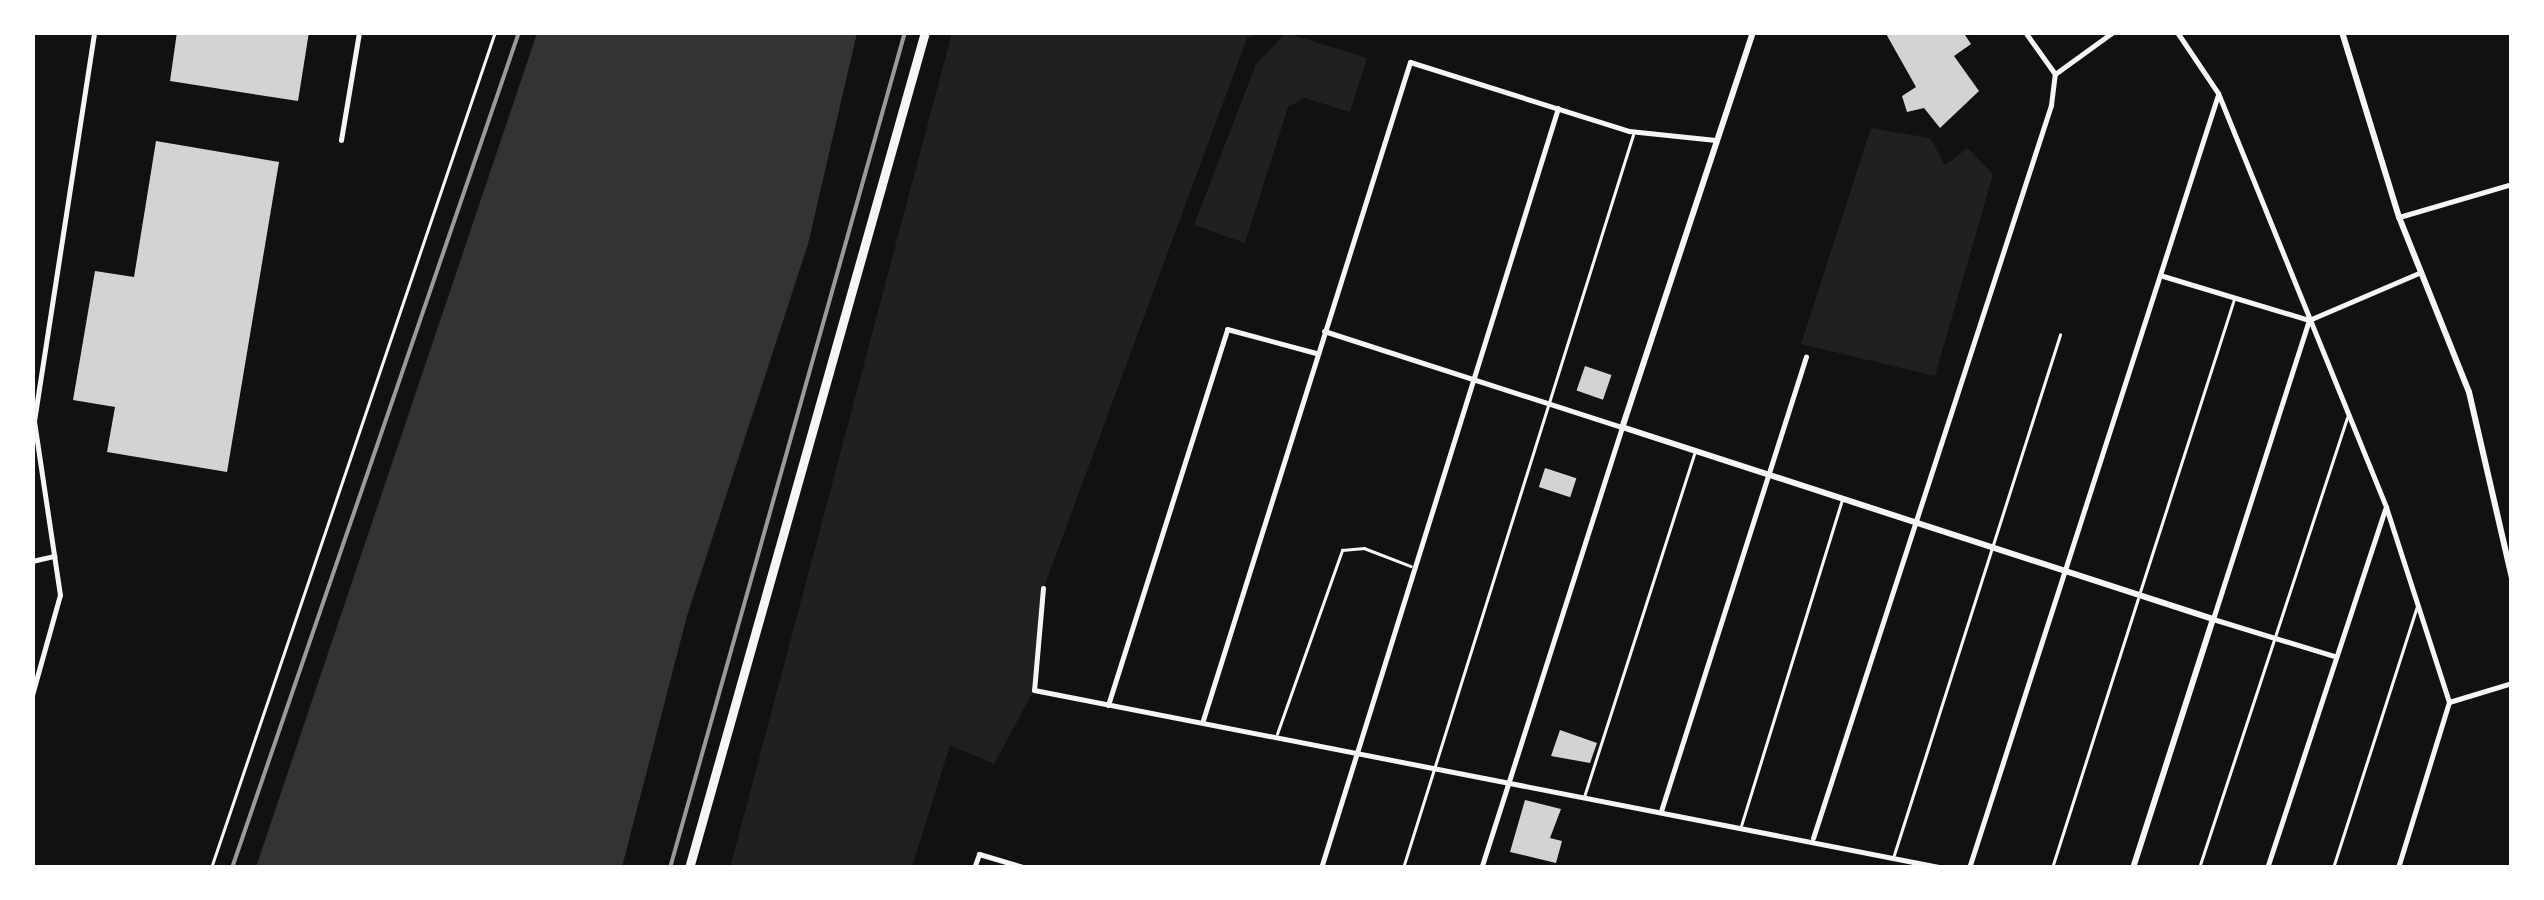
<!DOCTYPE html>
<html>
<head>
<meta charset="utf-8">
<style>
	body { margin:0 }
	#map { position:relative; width:2544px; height:900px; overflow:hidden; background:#111; font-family:"Work Sans",sans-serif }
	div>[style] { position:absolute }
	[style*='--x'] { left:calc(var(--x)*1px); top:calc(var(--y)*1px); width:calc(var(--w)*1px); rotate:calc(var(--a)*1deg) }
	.green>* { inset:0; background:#202020 }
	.water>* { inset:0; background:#333 }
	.building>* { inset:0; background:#d3d3d3; transform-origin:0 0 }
	.path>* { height:2.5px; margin:-1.25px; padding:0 1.25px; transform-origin:1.25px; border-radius:1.25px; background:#f5f5f5 }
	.service>* { height:2.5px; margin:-1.25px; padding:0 1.25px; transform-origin:1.25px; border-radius:1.25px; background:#f5f5f5 }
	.minor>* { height:5px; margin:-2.5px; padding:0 2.5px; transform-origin:2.5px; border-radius:2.5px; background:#f5f5f5 }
	.tertiary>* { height:6px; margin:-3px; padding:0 3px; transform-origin:3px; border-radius:3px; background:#f5f5f5 }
	.primary>* { height:9px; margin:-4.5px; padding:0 4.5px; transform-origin:4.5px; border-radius:4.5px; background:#f5f5f5 }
	.rail>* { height:4px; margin:-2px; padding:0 2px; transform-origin:2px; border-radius:2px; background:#9a9a9a }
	span { translate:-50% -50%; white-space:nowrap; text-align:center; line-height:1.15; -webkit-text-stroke:8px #fff; paint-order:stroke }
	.frame { position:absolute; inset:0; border:35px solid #fff; pointer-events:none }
</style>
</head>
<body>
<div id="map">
	<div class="green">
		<i style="clip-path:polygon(952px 33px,1258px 33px,1247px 38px,1040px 598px,1034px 690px,994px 764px,950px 745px,912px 867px,730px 868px)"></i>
		<i style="clip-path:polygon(1286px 33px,1367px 58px,1350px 112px,1305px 98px,1288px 107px,1245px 243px,1194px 225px,1256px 64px)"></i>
		<i style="clip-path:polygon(1871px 128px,1930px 138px,1945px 165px,1968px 148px,1993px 174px,1935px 376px,1801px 344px)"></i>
	</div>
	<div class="water">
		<i style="clip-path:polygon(537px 33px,857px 33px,808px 244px,687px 616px,622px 867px,256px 867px)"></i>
	</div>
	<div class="building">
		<i style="clip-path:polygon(177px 32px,309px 32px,298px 101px,170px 81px)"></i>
		<i style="clip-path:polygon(1885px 32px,1963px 32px,1971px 44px,1954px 56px,1979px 91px,1940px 128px,1924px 108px,1907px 112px,1902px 96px,1916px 87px)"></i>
		<i style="clip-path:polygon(156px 141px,279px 162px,227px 472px,107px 452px,115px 407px,73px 400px,95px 271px,134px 277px)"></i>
		<i style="left:1585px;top:366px;width:28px;height:26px;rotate:19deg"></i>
		<i style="left:1545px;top:468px;width:33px;height:20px;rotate:18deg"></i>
		<i style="clip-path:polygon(1560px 730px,1597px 743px,1590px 763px,1551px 756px)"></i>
		<i style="clip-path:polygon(1525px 800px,1561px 809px,1550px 838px,1562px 841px,1556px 863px,1510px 852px)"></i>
	</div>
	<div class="path">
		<i style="--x:211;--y:868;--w:883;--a:-71.24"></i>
	</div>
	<div class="service">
		<i style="--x:2140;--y:592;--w:308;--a:-72.2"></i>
		<i style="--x:1277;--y:734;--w:195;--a:-70.5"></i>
		<i style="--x:1342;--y:550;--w:22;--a:-5"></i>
		<i style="--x:1364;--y:548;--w:50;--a:21"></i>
		<i style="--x:1584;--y:797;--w:360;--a:-72.2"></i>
		<i style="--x:1741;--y:826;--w:339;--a:-72.8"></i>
		<i style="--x:1894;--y:855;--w:546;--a:-72.3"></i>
		<i style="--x:1403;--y:868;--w:768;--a:-72.58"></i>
		<i style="--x:2052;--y:868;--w:282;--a:-72.3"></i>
		<i style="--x:2199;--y:868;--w:474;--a:-71.8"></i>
		<i style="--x:2333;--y:868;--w:275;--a:-72.2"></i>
	</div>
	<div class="minor">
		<i style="--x:2177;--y:32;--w:73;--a:56.1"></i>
		<i style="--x:2218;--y:93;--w:447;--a:67.9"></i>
		<i style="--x:2386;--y:507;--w:205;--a:72.1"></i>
		<i style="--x:2449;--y:702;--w:174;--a:107.1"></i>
		<i style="--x:2055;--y:74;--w:72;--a:-35.9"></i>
		<i style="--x:341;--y:140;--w:109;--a:-80.5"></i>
		<i style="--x:2399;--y:217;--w:118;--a:-16.3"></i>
		<i style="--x:2163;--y:276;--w:152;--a:16.8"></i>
		<i style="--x:2309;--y:320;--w:122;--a:-23.2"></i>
		<i style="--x:2308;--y:323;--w:311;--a:107.8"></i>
		<i style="--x:2213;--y:619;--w:127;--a:17"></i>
		<i style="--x:1324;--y:331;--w:313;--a:17.9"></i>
		<i style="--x:1622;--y:427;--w:463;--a:107.7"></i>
		<i style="--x:32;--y:561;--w:23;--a:-13"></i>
		<i style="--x:1043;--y:588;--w:102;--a:95"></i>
		<i style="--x:1034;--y:690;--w:927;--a:11.07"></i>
		<i style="--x:32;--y:695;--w:104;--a:-74.4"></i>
		<i style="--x:60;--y:595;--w:176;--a:-98.5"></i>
		<i style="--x:34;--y:421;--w:394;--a:-81.2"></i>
		<i style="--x:2449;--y:702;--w:66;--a:-16.8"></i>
		<i style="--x:1108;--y:705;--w:394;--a:-72.4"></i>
		<i style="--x:1227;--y:329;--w:92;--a:15.1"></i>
		<i style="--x:1203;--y:720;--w:690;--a:-72.54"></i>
		<i style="--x:1410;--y:62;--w:230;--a:17.5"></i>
		<i style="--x:1629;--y:131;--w:87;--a:5.9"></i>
		<i style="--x:1661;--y:811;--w:477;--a:-72.3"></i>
		<i style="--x:1813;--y:838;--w:771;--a:-72.01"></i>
		<i style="--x:2051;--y:105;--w:31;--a:-83"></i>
		<i style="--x:2055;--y:74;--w:52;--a:-125.5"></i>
		<i style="--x:974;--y:868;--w:15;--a:-70"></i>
		<i style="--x:979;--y:854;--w:49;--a:16.6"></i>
		<i style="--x:1321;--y:868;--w:796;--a:-72.68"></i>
		<i style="--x:1969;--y:868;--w:812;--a:-72.15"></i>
		<i style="--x:2267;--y:868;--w:378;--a:-71.8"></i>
	</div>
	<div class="tertiary">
		<i style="--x:1753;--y:32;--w:416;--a:108.3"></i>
		<i style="--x:1622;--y:427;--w:621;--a:18"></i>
		<i style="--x:2213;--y:619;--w:262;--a:107.8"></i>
		<i style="--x:2342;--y:32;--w:194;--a:72.9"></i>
		<i style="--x:2399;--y:217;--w:188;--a:68.2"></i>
		<i style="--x:2469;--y:392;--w:191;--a:77"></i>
	</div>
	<div class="primary">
		<i style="--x:689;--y:868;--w:869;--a:-74.24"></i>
	</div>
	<div class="rail">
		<i style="--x:232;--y:868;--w:884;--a:-71.05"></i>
		<i style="--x:670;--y:868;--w:868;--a:-74.3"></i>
	</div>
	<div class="frame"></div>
</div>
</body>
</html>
